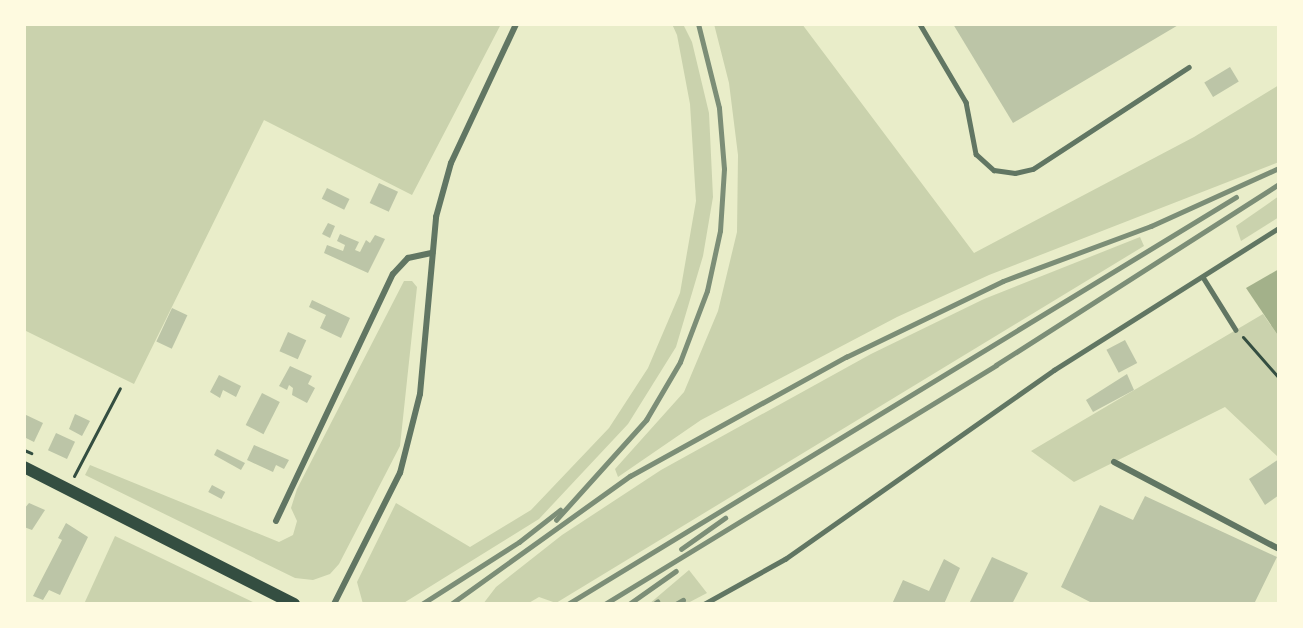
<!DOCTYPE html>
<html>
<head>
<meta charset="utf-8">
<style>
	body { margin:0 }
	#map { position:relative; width:1303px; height:628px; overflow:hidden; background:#e9edc9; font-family:"Space Grotesk",sans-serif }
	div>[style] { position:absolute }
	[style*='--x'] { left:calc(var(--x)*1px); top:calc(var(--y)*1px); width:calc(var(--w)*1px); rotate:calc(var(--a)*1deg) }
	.green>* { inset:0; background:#cad2ad }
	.water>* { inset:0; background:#a3b18a }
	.building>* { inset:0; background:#bcc5a7; transform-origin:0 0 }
	.path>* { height:3px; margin:-1.5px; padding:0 1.5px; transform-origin:1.5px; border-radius:1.5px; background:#344e41 }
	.service>* { height:4.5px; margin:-2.25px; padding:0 2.25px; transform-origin:2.25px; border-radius:2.25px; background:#617663 }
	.minor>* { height:6px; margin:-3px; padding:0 3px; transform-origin:3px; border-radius:3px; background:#617663 }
	.secondary>* { height:12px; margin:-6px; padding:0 6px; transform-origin:6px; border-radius:6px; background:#344e41 }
	.rail>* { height:4.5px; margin:-2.25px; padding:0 2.25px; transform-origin:2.25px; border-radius:2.25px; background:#7c8e77 }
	span { translate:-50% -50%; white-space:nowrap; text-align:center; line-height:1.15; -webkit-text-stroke:4.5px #fefae0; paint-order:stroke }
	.frame { position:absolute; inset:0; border:26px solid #fefae0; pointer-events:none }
</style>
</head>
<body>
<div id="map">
	<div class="green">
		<i style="clip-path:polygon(24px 24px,501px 24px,412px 195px,264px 120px,134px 384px,24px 330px)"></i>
		<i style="clip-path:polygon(672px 24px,683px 24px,692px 42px,709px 113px,713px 197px,703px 256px,676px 347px,628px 424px,539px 519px,402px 604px,363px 604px,357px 582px,396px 503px,470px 547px,531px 510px,609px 428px,648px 368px,680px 293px,696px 201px,690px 104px,677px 35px)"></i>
		<i style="clip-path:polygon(714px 24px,802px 24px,974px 253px,1194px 137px,1279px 85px,1279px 162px,989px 275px,897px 317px,701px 420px,618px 477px,615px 469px,684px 392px,718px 311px,737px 232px,738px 155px,729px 83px)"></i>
		<i style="clip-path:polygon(1279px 196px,1279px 217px,1241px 241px,1236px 226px)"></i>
		<i style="clip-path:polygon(1140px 237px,1144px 246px,556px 603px,539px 597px,527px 604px,483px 604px,496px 587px,562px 535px,661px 470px,871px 354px,984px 299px)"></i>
		<i style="clip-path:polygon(404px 281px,412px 281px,417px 287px,400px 446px,339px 564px,330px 574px,313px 580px,295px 578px,85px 475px,90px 465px,279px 542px,293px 535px,297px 521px,291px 508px,297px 489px)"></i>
		<i style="clip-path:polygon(1263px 314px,1279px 337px,1277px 456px,1225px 407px,1074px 482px,1031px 451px)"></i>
		<i style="clip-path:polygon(115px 536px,257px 604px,84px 604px)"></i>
		<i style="clip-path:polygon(689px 570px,707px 593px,686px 604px,649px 604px)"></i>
	</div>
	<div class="water">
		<i style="clip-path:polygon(1279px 269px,1279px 337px,1246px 288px)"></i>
	</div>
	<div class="building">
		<i style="clip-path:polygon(953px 24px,1180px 24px,1013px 123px)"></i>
		<i style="left:1230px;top:67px;width:17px;height:30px;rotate:59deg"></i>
		<i style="left:379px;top:183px;width:21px;height:22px;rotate:25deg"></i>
		<i style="left:327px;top:188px;width:25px;height:12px;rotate:26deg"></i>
		<i style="clip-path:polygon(328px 223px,335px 226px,330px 238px,322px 234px)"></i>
		<i style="clip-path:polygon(340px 234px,359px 242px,355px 250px,360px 252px,366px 240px,370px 243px,375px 235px,385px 239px,368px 273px,324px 253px,327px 245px,343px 251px,345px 245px,337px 241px)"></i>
		<i style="clip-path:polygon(312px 300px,350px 318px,341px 338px,320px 328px,326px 315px,309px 307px)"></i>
		<i style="left:172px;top:308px;width:17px;height:37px;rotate:25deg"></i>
		<i style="left:288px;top:332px;width:20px;height:21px;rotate:24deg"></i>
		<i style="left:1125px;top:340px;width:26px;height:21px;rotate:62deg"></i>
		<i style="clip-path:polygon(290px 366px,312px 376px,308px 384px,315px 388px,307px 403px,292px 395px,293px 388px,289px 385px,287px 390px,279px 386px)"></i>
		<i style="clip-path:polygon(1127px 374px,1134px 390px,1093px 412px,1086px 400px)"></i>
		<i style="clip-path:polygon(219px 375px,241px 386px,236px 397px,223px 390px,220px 398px,210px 392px)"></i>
		<i style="left:262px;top:393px;width:20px;height:36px;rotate:27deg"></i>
		<i style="clip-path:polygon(24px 414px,43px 423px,34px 442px,24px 437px)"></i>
		<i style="clip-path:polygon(75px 414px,90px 421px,82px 436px,69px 429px)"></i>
		<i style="left:56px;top:433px;width:21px;height:19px;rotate:25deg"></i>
		<i style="clip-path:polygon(254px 445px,289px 460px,284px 469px,276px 465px,273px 472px,247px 460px)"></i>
		<i style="clip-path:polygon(217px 449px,245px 463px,241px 470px,214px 455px)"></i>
		<i style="clip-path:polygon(1279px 459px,1279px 495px,1265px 505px,1249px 479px)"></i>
		<i style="left:212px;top:485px;width:15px;height:8px;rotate:28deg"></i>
		<i style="clip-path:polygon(1145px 496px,1277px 557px,1254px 604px,1094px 604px,1061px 587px,1100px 505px,1133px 520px)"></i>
		<i style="clip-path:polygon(29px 503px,45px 510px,32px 530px,24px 527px,24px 509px)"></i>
		<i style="clip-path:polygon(66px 523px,88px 537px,60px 595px,49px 590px,43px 600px,33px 596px,62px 540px,58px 538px)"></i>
		<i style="clip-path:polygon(992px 557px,1028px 573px,1012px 604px,969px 604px)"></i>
		<i style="clip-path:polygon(944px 559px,960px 568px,944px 604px,892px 604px,903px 580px,929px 591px)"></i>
	</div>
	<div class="path">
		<i style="--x:1243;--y:337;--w:55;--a:48.7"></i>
		<i style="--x:24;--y:450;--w:8;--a:23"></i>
		<i style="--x:74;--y:476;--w:99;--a:-62.4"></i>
	</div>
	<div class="service">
		<i style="--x:920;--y:24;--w:91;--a:59.5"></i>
		<i style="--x:966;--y:102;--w:53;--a:79.1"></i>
		<i style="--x:976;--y:154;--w:24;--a:42"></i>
		<i style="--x:994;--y:170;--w:21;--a:8"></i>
		<i style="--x:1015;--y:173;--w:18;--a:-13"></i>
		<i style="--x:1033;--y:169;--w:186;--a:-33.2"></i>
		<i style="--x:1203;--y:277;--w:62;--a:58.1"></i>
		<i style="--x:704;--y:604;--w:93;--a:-29.1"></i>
		<i style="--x:785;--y:559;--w:329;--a:-35.1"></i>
		<i style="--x:1054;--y:370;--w:266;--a:-32.3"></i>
	</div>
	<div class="minor">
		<i style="--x:1114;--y:462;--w:187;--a:27.8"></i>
		<i style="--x:276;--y:521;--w:273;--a:-64.7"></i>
		<i style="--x:393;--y:274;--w:22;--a:-47"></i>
		<i style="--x:408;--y:258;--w:25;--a:-12"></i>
		<i style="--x:334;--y:604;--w:147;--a:-63.3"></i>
		<i style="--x:400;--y:473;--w:81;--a:-75.8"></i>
		<i style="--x:420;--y:394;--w:178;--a:-84.8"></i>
		<i style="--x:436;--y:217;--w:56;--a:-74.5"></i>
		<i style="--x:451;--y:163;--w:153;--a:-64.9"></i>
	</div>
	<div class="secondary">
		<i style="--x:24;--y:467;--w:303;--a:26.9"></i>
	</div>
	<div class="rail">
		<i style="--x:556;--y:520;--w:135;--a:-48"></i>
		<i style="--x:646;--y:420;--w:67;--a:-59.6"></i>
		<i style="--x:680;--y:362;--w:76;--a:-69.2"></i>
		<i style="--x:707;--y:291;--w:61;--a:-77.8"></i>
		<i style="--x:720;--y:231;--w:62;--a:-86.3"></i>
		<i style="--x:724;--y:169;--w:61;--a:-94.7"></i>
		<i style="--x:719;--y:108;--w:87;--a:-104"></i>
		<i style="--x:681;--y:549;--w:54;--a:-35.2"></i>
		<i style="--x:422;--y:604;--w:115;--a:-32.6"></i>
		<i style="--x:519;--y:542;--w:52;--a:-38"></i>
		<i style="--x:451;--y:604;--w:220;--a:-35.6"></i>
		<i style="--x:630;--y:476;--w:247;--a:-28.9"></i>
		<i style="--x:846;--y:357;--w:174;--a:-25.8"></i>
		<i style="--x:1003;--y:281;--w:158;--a:-20.4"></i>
		<i style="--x:1151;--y:226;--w:141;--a:-24.4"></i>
		<i style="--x:568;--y:604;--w:782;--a:-31.35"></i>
		<i style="--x:605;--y:604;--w:458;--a:-31.4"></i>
		<i style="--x:996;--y:365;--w:336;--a:-32.6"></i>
		<i style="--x:629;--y:604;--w:57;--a:-35.1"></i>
		<i style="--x:654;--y:604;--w:4;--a:-34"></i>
		<i style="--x:676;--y:604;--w:8;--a:-30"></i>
	</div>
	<div class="frame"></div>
</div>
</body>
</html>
